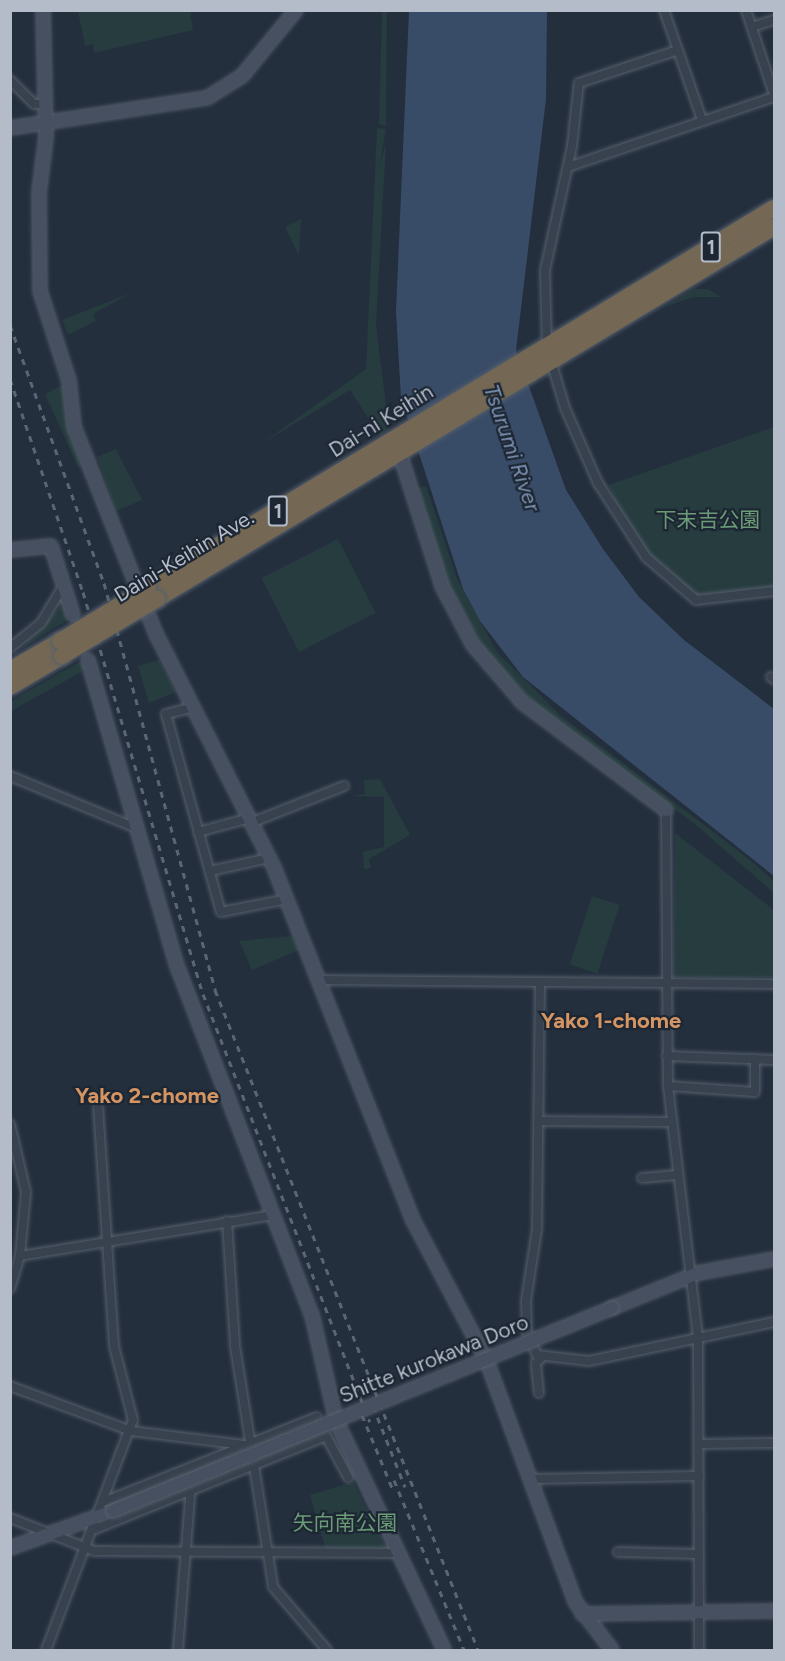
<!DOCTYPE html>
<html>
<head>
<meta charset="utf-8">
<style>
	body { margin:0 }
	#map { position:relative; width:785px; height:1661px; overflow:hidden; background:#242f3e; font-family:Figtree,"Noto Sans JP",sans-serif }
	div>[style] { position:absolute }
	[style*='--x'] { left:calc(var(--x)*1px); top:calc(var(--y)*1px); width:calc(var(--w)*1px); rotate:calc(var(--a)*1deg) }
	.green>* { inset:0; background:#263c3f; transform-origin:0 0 }
	.water>* { inset:0; background:#394c67 }
	.roads { filter:drop-shadow(0 0 2px #565f6c) drop-shadow(0 0 2px #565f6c) }
	.street>* { height:8px; margin:-4px; padding:0 4px; transform-origin:4px; border-radius:4px; background:#38414e }
	.secondary>* { height:12px; margin:-6px; padding:0 6px; transform-origin:6px; border-radius:6px; background:#465061 }
	.highway>* { height:16px; margin:-8px; padding:0 8px; transform-origin:8px; border-radius:8px; background:#746855 }
	.rail>* { height:3px; margin-top:-1.5px; transform-origin:0; background:repeating-linear-gradient(90deg,#5a6575 0 6px,transparent 0 12px) }
	.bridges { filter:drop-shadow(0 0 2px #565f6c) drop-shadow(0 0 2px #565f6c) }
	.secondary-bridge>* { height:12px; margin:-6px; padding:0 6px; transform-origin:6px; border-radius:6px; background:#465061 }
	.highway-bridge>* { height:16px; margin:-8px; padding:0 8px; transform-origin:8px; border-radius:8px; background:#746855 }
	span { translate:-50% -50%; white-space:nowrap; text-align:center; line-height:1.15; -webkit-text-stroke:4.5px #1d2633; paint-order:stroke }
	.shield-label span { padding:2px 4px; background:#1d2633; border:2px solid; border-radius:4px; -webkit-text-stroke-width:0 }
	.shield-label { font-size:20px; color:#b4bcc9; font-weight:700 }
	.street-label { font-size:21px; color:#b4bcc9 }
	.park-label { font-size:21px; color:#6b9a76 }
	.water-label { font-size:22px; color:#7c92b1; font-style:italic }
	.neighbourhood-label { font-size:22px; color:#d59563; font-weight:700 }
	.frame { position:absolute; inset:0; border:12px solid #b4bcc9; pointer-events:none }
</style>
</head>
<body>
<div id="map">
	<div class="green">
		<i style="clip-path:polygon(78px 11px,190px 11px,193px 30px,94px 53px,93px 44px,85px 46px)"></i>
		<i style="clip-path:polygon(382px 11px,387px 11px,386px 126px,379px 124px)"></i>
		<i style="clip-path:polygon(377px 128px,386px 129px,379px 169px,386px 142px,376px 325px,389px 430px,380px 436px,350px 390px,261px 444px,366px 369px)"></i>
		<i style="clip-path:polygon(301px 219px,299px 255px,285px 227px)"></i>
		<i style="clip-path:polygon(693px 289px,708px 289px,721px 297px,693px 297px,665px 307px)"></i>
		<i style="clip-path:polygon(131px 293px,93px 314px,96px 321px,68px 335px,62px 320px)"></i>
		<i style="clip-path:polygon(63px 385px,68px 428px,81px 466px,78px 467px,45px 394px)"></i>
		<i style="clip-path:polygon(774px 427px,774px 588px,698px 597px,649px 554px,626px 524px,609px 485px)"></i>
		<i style="clip-path:polygon(116px 449px,142px 500px,116px 511px,97px 457px)"></i>
		<i style="clip-path:polygon(426px 486px,457px 579px,497px 652px,560px 715px,754px 863px,774px 882px,774px 893px,695px 824px,553px 722px,489px 657px,447px 582px,418px 488px)"></i>
		<i style="left:338px;top:539px;width:83px;height:86px;rotate:63deg"></i>
		<i style="clip-path:polygon(65px 606px,69px 619px,20px 650px,59px 608px)"></i>
		<i style="clip-path:polygon(159px 660px,176px 692px,149px 703px,138px 666px)"></i>
		<i style="clip-path:polygon(81px 661px,85px 670px,11px 711px,11px 701px)"></i>
		<i style="clip-path:polygon(380px 779px,410px 835px,369px 859px,371px 868px,364px 869px,363px 852px,384px 847px,384px 797px,351px 796px,365px 794px,364px 780px)"></i>
		<i style="clip-path:polygon(675px 833px,774px 910px,774px 977px,673px 977px)"></i>
		<i style="left:592px;top:896px;width:29px;height:72px;rotate:18deg"></i>
		<i style="clip-path:polygon(293px 936px,299px 950px,252px 970px,239px 941px)"></i>
		<i style="clip-path:polygon(353px 1482px,386px 1547px,385px 1549px,326px 1550px,310px 1495px)"></i>
	</div>
	<div class="water">
		<i style="clip-path:polygon(409px 11px,547px 11px,546px 99px,516px 350px,566px 490px,603px 549px,639px 597px,684px 640px,774px 709px,774px 876px,523px 677px,480px 621px,463px 589px,401px 398px,396px 311px)"></i>
	</div>
	<div class="roads">
		<div class="street">
			<i style="--x:664;--y:10;--w:116;--a:70.9"></i>
			<i style="--x:746;--y:10;--w:89;--a:71.6"></i>
			<i style="--x:752;--y:27;--w:23;--a:-18"></i>
			<i style="--x:10;--y:80;--w:34;--a:45"></i>
			<i style="--x:34;--y:104;--w:9;--a:0"></i>
			<i style="--x:568;--y:167;--w:218;--a:-18.8"></i>
			<i style="--x:547;--y:349;--w:79;--a:-91.5"></i>
			<i style="--x:545;--y:270;--w:127;--a:-77.7"></i>
			<i style="--x:572;--y:146;--w:63;--a:-83.7"></i>
			<i style="--x:579;--y:83;--w:104;--a:-18.4"></i>
			<i style="--x:551;--y:361;--w:49;--a:73.4"></i>
			<i style="--x:565;--y:408;--w:82;--a:66.3"></i>
			<i style="--x:598;--y:483;--w:88;--a:57"></i>
			<i style="--x:646;--y:557;--w:66;--a:40.7"></i>
			<i style="--x:696;--y:600;--w:79;--a:-6.6"></i>
			<i style="--x:10;--y:648;--w:40;--a:-39"></i>
			<i style="--x:41;--y:623;--w:44;--a:-58.8"></i>
			<i style="--x:771;--y:677;--w:4;--a:34"></i>
			<i style="--x:194;--y:707;--w:29;--a:166"></i>
			<i style="--x:166;--y:714;--w:205;--a:74.5"></i>
			<i style="--x:221;--y:912;--w:67;--a:-11.1"></i>
			<i style="--x:10;--y:776;--w:136;--a:22.4"></i>
			<i style="--x:666;--y:810;--w:276;--a:89.6"></i>
			<i style="--x:668;--y:1086;--w:254;--a:83.2"></i>
			<i style="--x:698;--y:1338;--w:312;--a:89.8"></i>
			<i style="--x:253;--y:822;--w:98;--a:-21.6"></i>
			<i style="--x:198;--y:832;--w:54;--a:-15.1"></i>
			<i style="--x:210;--y:871;--w:60;--a:-12.4"></i>
			<i style="--x:319;--y:980;--w:455;--a:0.5"></i>
			<i style="--x:540;--y:982;--w:247;--a:90.7"></i>
			<i style="--x:537;--y:1229;--w:73;--a:98.7"></i>
			<i style="--x:526;--y:1301;--w:31;--a:88"></i>
			<i style="--x:527;--y:1332;--w:25;--a:67"></i>
			<i style="--x:537;--y:1355;--w:52;--a:6.6"></i>
			<i style="--x:589;--y:1361;--w:189;--a:-11.9"></i>
			<i style="--x:667;--y:1056;--w:107;--a:2.1"></i>
			<i style="--x:668;--y:1086;--w:87;--a:3.9"></i>
			<i style="--x:755;--y:1092;--w:33;--a:-90"></i>
			<i style="--x:538;--y:1121;--w:133;--a:0.4"></i>
			<i style="--x:10;--y:1124;--w:70;--a:76.8"></i>
			<i style="--x:26;--y:1192;--w:64;--a:95.4"></i>
			<i style="--x:20;--y:1256;--w:34;--a:107"></i>
			<i style="--x:642;--y:1178;--w:35;--a:-5"></i>
			<i style="--x:227;--y:1221;--w:125;--a:86.3"></i>
			<i style="--x:235;--y:1346;--w:244;--a:81"></i>
			<i style="--x:273;--y:1587;--w:83;--a:49.4"></i>
			<i style="--x:20;--y:1256;--w:256;--a:-9.2"></i>
			<i style="--x:10;--y:1386;--w:129;--a:20.4"></i>
			<i style="--x:131;--y:1431;--w:114;--a:7.1"></i>
			<i style="--x:539;--y:1393;--w:30;--a:-96"></i>
			<i style="--x:536;--y:1363;--w:8;--a:-45"></i>
			<i style="--x:699;--y:1444;--w:75;--a:-0.8"></i>
			<i style="--x:532;--y:1479;--w:167;--a:-1"></i>
			<i style="--x:106;--y:1501;--w:227;--a:-21.7"></i>
			<i style="--x:10;--y:1518;--w:90;--a:21.4"></i>
			<i style="--x:94;--y:1551;--w:303;--a:0.4"></i>
			<i style="--x:95;--y:1529;--w:249;--a:-21.9"></i>
			<i style="--x:326;--y:1436;--w:47;--a:61.8"></i>
			<i style="--x:618;--y:1552;--w:81;--a:1.4"></i>
			<i style="--x:46;--y:1650;--w:246;--a:-69.3"></i>
			<i style="--x:133;--y:1420;--w:76;--a:-104.4"></i>
			<i style="--x:114;--y:1346;--w:239;--a:-93.8"></i>
			<i style="--x:178;--y:1650;--w:165;--a:-85.5"></i>
		</div>
		<div class="secondary">
			<i style="--x:43;--y:10;--w:127;--a:88.6"></i>
			<i style="--x:46;--y:137;--w:56;--a:97.1"></i>
			<i style="--x:39;--y:193;--w:98;--a:89.4"></i>
			<i style="--x:40;--y:291;--w:95;--a:72.1"></i>
			<i style="--x:69;--y:381;--w:46;--a:83.8"></i>
			<i style="--x:74;--y:427;--w:223;--a:68.4"></i>
			<i style="--x:156;--y:634;--w:264;--a:63.2"></i>
			<i style="--x:275;--y:870;--w:378;--a:68.5"></i>
			<i style="--x:414;--y:1222;--w:155;--a:62.3"></i>
			<i style="--x:486;--y:1359;--w:260;--a:69.8"></i>
			<i style="--x:576;--y:1603;--w:59;--a:52.5"></i>
			<i style="--x:10;--y:128;--w:199;--a:-8.7"></i>
			<i style="--x:207;--y:98;--w:41;--a:-32.2"></i>
			<i style="--x:242;--y:76;--w:85;--a:-50.7"></i>
			<i style="--x:397;--y:445;--w:150;--a:72.2"></i>
			<i style="--x:443;--y:588;--w:64;--a:62.2"></i>
			<i style="--x:473;--y:645;--w:75;--a:49.3"></i>
			<i style="--x:522;--y:702;--w:180;--a:36.9"></i>
			<i style="--x:10;--y:550;--w:41;--a:-5.6"></i>
			<i style="--x:51;--y:546;--w:72;--a:72.3"></i>
			<i style="--x:88;--y:660;--w:319;--a:73.8"></i>
			<i style="--x:177;--y:966;--w:374;--a:68.9"></i>
			<i style="--x:312;--y:1315;--w:108;--a:77.1"></i>
			<i style="--x:336;--y:1420;--w:254;--a:64.8"></i>
			<i style="--x:612;--y:1308;--w:93;--a:-22.1"></i>
			<i style="--x:698;--y:1273;--w:77;--a:-10.4"></i>
			<i style="--x:10;--y:1548;--w:109;--a:-19.8"></i>
			<i style="--x:582;--y:1614;--w:192;--a:-0.9"></i>
		</div>
		<div class="highway">
			<i style="--x:148;--y:588;--w:732;--a:-31.26"></i>
			<i style="--x:157;--y:599;--w:720;--a:-31.09"></i>
			<i style="--x:10;--y:670;--w:58;--a:-30.1"></i>
			<i style="--x:10;--y:687;--w:61;--a:-30.8"></i>
		</div>
	</div>
	<div class="rail">
		<i style="--x:10;--y:325;--w:275;--a:70"></i>
		<i style="--x:104;--y:583;--w:422;--a:74.7"></i>
		<i style="--x:215;--y:990;--w:710;--a:68.27"></i>
		<i style="--x:10;--y:379;--w:225;--a:71.1"></i>
		<i style="--x:83;--y:592;--w:420;--a:73.4"></i>
		<i style="--x:203;--y:994;--w:459;--a:68.7"></i>
		<i style="--x:373;--y:1406;--w:87;--a:68.4"></i>
		<i style="--x:362;--y:1415;--w:81;--a:67.5"></i>
		<i style="--x:394;--y:1480;--w:184;--a:67.6"></i>
	</div>
	<div class="bridges">
		<div class="secondary-bridge">
			<i style="--x:113;--y:1511;--w:539;--a:-22.14"></i>
		</div>
		<div class="highway-bridge">
			<i style="--x:60;--y:641;--w:103;--a:-31.1"></i>
			<i style="--x:62;--y:656;--w:111;--a:-31"></i>
		</div>
	</div>
	<div class="shield-label">
		<span style="left:711px;top:247px">1</span>
		<span style="left:278px;top:511px">1</span>
	</div>
	<div class="street-label">
		<span style="left:381px;top:421px;rotate:-32deg">Dai-ni Keihin</span>
		<span style="left:184px;top:556px;rotate:-31deg">Daini-Keihin Ave.</span>
		<span style="left:434px;top:1359px;rotate:-22deg">Shitte kurokawa Doro</span>
	</div>
	<div class="park-label">
		<span style="left:708px;top:520px">下末吉公園</span>
		<span style="left:345px;top:1523px">矢向南公園</span>
	</div>
	<div class="water-label">
		<span style="left:512px;top:448px;rotate:71deg">Tsurumi River</span>
	</div>
	<div class="neighbourhood-label">
		<span style="left:611px;top:1021px">Yako 1-chome</span>
		<span style="left:147px;top:1096px">Yako 2-chome</span>
	</div>
	<div class="frame"></div>
</div>
</body>
</html>
